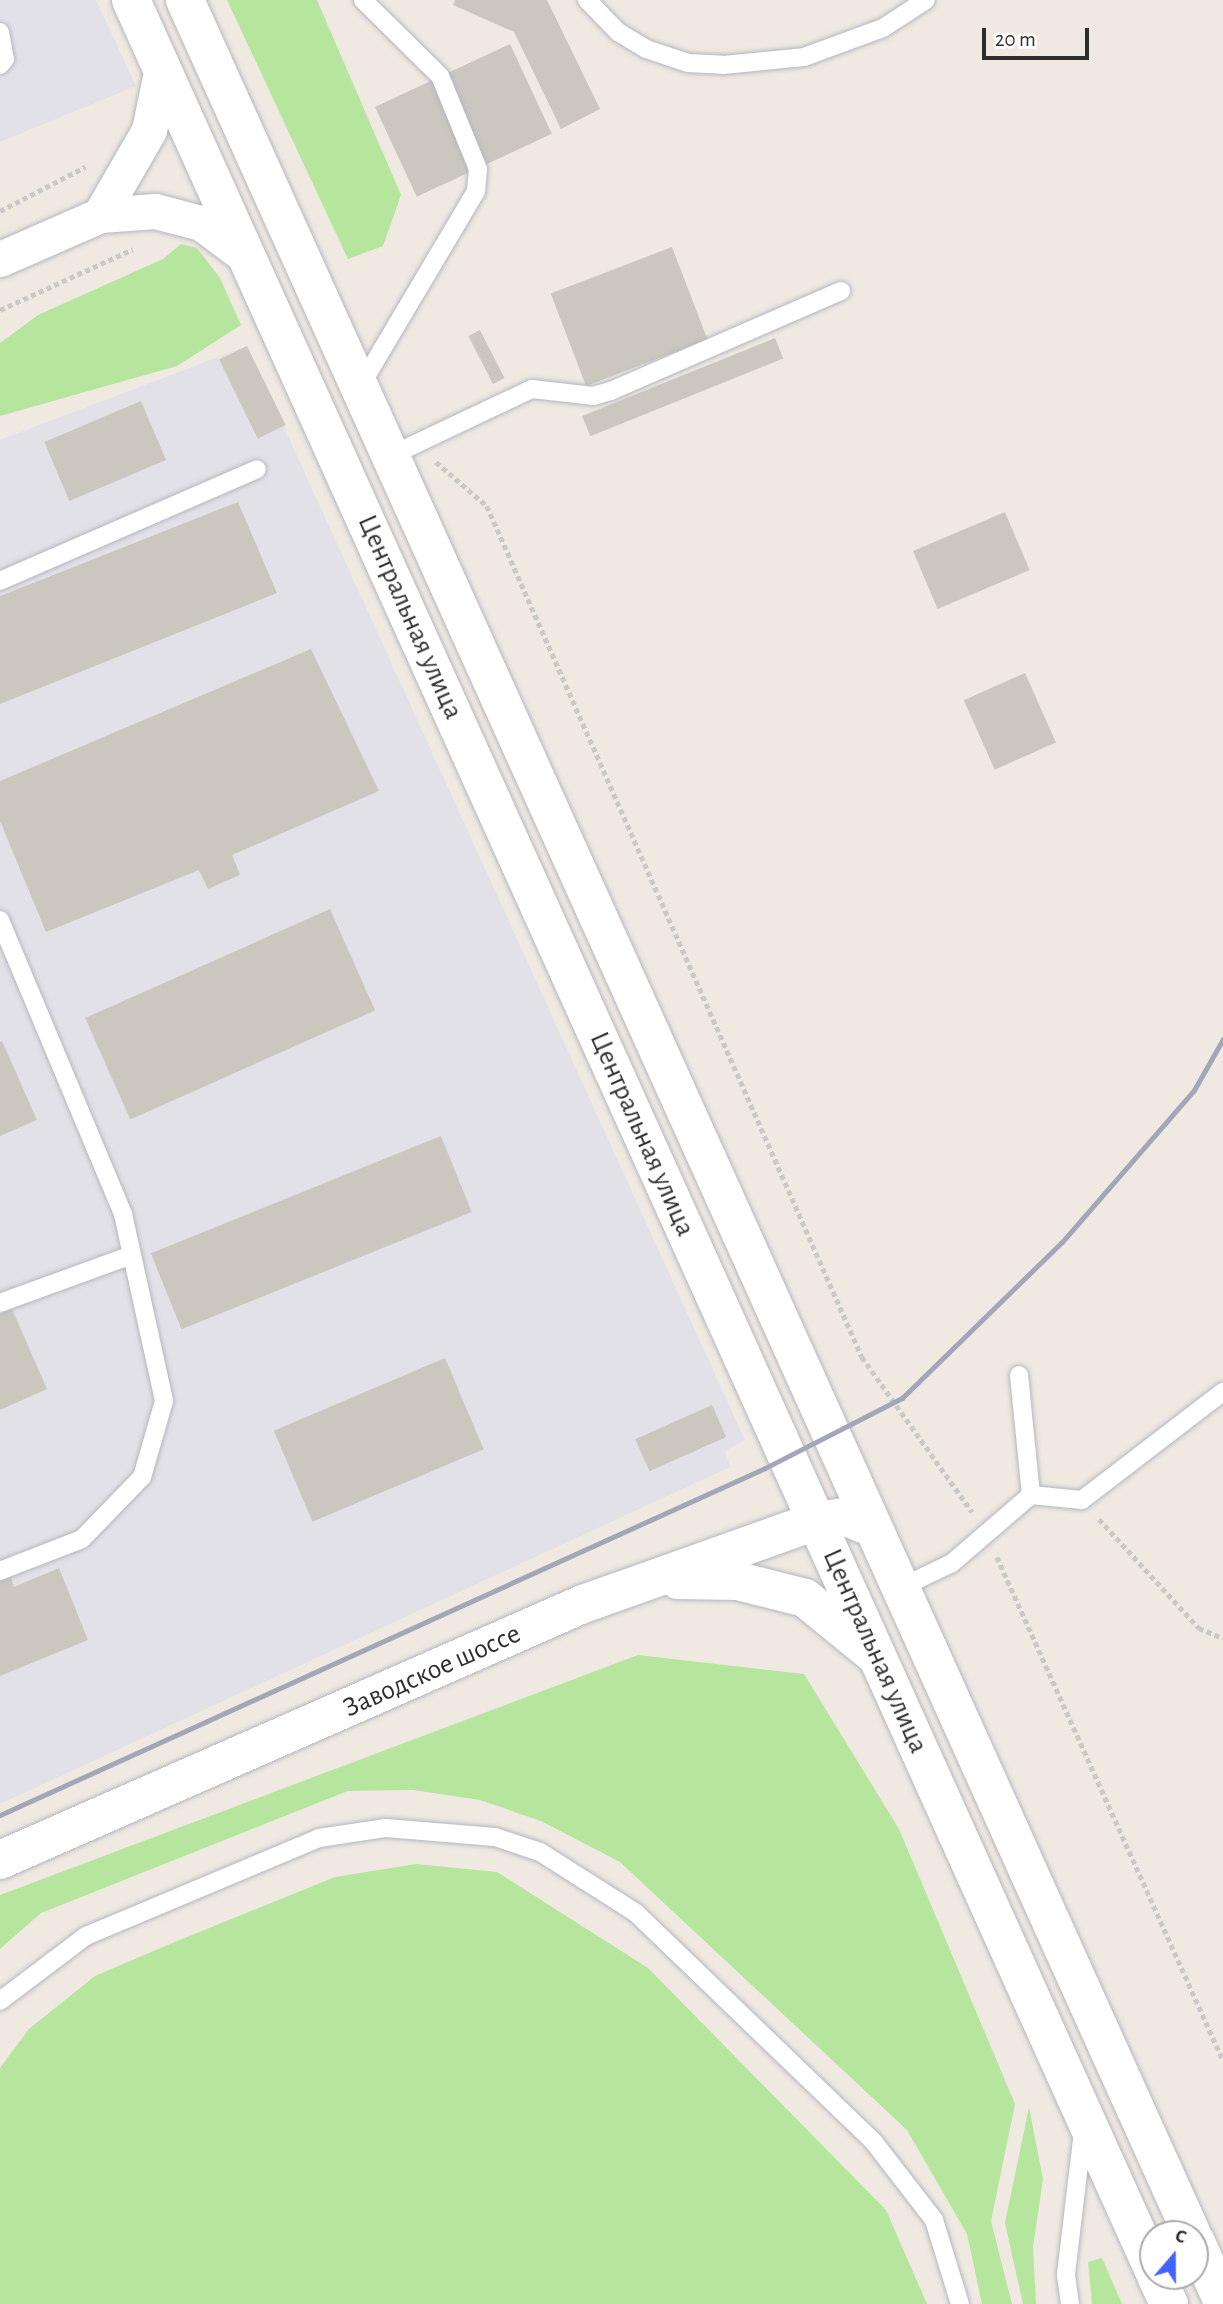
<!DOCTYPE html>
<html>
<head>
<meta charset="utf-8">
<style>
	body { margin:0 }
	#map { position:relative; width:1223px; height:2304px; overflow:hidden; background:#efe9e1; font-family:"Alegreya Sans",sans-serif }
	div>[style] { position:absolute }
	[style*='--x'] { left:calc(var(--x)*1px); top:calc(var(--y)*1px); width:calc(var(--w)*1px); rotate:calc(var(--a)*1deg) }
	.industrial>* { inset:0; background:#e3e1e8 }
	.green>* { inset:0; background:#b6e59e }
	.building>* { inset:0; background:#cbc7bf; transform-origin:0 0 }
	.path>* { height:4.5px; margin-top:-2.25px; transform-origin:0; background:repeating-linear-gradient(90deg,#c9c9c9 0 5px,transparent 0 8.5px) }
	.roads { filter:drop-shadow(0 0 2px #b4b7c1) drop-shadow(0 0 2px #b4b7c1) }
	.service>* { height:18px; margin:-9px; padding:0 9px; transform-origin:9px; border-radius:9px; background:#fff }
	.minor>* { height:35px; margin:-17.5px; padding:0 17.5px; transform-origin:17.5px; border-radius:17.5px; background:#fff }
	.tertiary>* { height:38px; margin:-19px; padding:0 19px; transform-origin:19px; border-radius:19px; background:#fff }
	.secondary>* { height:38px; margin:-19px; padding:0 19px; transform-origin:19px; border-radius:19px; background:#fff }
	.rail>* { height:5px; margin:-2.5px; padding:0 2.5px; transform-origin:2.5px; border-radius:2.5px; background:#a3a6b8 }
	span { translate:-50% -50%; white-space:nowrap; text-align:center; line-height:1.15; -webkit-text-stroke:6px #fff; paint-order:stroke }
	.street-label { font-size:28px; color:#2e2e2e }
	.north { position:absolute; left:1139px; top:2220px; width:70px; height:70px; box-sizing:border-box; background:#fff; border:2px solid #ababab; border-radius:50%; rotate:20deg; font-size:19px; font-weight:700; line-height:28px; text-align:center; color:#2e2e2e }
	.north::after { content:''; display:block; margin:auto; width:24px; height:32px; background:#4264fb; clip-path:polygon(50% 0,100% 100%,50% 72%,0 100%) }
	.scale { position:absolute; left:982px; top:28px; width:107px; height:32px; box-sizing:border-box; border:4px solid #2e2e2e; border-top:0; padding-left:9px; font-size:21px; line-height:24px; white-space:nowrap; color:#2e2e2e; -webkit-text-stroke:5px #fff; paint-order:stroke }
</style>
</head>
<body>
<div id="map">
	<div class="industrial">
		<i style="clip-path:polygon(0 0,96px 0,136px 86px,0 142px)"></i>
		<i style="clip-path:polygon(247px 346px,745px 1440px,725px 1451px,730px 1467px,0 1804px,0 440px)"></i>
	</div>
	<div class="green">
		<i style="clip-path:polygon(227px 0,317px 0,401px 195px,383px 246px,348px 259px)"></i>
		<i style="clip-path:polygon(181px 244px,197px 248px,220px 278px,241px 325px,177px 366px,0 416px,0 343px,38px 315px,163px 259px)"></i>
		<i style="clip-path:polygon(638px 1655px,804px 1674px,899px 1829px,1015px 2104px,991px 2221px,1012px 2304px,982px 2304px,967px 2234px,907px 2130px,620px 1862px,541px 1821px,480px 1800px,413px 1790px,348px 1791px,41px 1913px,0 1949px,0 1895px)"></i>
		<i style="clip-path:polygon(416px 1864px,497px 1872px,648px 1968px,886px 2210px,927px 2304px,0 2304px,0 2068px,29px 2029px,95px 1976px,170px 1944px,335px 1877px)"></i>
		<i style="clip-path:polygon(1029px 2107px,1043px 2179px,1033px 2247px,1036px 2304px,1023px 2304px,1005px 2223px)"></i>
		<i style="clip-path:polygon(1102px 2258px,1122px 2304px,1092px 2304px,1088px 2262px)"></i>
	</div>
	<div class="building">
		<i style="clip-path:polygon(455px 0,547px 0,600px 109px,561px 129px,514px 32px,453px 5px)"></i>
		<i style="left:510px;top:44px;width:99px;height:149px;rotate:65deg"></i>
		<i style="left:672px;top:247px;width:99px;height:130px;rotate:69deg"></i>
		<i style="left:480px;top:330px;width:54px;height:13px;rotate:63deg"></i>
		<i style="left:775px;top:338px;width:22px;height:208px;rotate:68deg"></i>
		<i style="left:247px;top:346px;width:88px;height:31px;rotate:64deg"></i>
		<i style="left:141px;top:401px;width:64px;height:105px;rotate:67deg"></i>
		<i style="clip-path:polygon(238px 502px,277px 593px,0 704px,0 596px)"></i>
		<i style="left:1005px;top:512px;width:63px;height:100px;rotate:67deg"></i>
		<i style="clip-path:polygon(311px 649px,379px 791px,232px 855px,240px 875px,208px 889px,199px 870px,46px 932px,0 821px,0 781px)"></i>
		<i style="left:1025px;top:673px;width:76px;height:67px;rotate:66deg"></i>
		<i style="left:330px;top:909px;width:111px;height:268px;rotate:66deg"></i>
		<i style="clip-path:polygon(2px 1041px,37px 1120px,0 1136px,0 1042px)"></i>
		<i style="left:441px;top:1136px;width:82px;height:313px;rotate:68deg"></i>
		<i style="clip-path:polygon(12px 1309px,47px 1389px,0 1410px,0 1314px)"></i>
		<i style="left:445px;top:1358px;width:99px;height:186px;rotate:67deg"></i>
		<i style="left:712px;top:1405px;width:35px;height:84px;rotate:66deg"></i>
		<i style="clip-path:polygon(59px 1568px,88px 1640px,0 1676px,0 1581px,11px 1577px,14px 1587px)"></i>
	</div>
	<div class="path">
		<i style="--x:0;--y:211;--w:96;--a:-27.4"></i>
		<i style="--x:0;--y:310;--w:146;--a:-24.6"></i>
		<i style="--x:436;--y:462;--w:67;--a:40.8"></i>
		<i style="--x:487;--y:506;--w:930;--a:66.22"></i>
		<i style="--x:862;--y:1357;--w:190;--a:54.6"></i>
		<i style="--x:1099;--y:1519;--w:148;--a:47.5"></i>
		<i style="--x:1199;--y:1628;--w:26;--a:23"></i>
		<i style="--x:997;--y:1557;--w:551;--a:65.81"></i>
	</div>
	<div class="roads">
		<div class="service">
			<i style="--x:587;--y:0;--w:45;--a:45.9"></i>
			<i style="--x:618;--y:32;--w:33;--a:31"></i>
			<i style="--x:646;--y:49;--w:44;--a:18.4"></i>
			<i style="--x:688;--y:63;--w:35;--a:3"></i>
			<i style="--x:723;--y:65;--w:81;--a:-5.6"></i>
			<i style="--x:804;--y:57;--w:84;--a:-20.2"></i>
			<i style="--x:883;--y:28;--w:51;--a:-33.1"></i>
			<i style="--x:0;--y:32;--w:27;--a:80"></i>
			<i style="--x:5;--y:59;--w:8;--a:130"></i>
			<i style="--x:361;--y:385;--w:226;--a:-59.3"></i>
			<i style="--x:476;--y:191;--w:22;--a:-85"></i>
			<i style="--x:478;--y:169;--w:100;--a:-112.2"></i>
			<i style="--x:440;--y:76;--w:108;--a:-135.4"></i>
			<i style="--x:390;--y:456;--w:157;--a:-25.3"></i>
			<i style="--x:532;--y:389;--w:61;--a:6.5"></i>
			<i style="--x:593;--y:396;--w:19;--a:-16"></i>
			<i style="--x:611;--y:391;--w:251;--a:-23.5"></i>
			<i style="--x:0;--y:581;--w:280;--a:-23.5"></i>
			<i style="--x:0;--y:920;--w:319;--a:67.3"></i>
			<i style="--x:123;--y:1214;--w:191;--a:77.6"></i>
			<i style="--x:164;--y:1401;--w:79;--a:106.1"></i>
			<i style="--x:142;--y:1477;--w:86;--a:134.1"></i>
			<i style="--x:82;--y:1539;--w:88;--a:158.7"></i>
			<i style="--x:0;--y:1303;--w:140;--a:-20"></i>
			<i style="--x:1019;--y:1375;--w:121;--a:84.3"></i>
			<i style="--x:900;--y:1588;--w:58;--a:-25.7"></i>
			<i style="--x:952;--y:1563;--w:104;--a:-40.7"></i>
			<i style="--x:1031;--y:1495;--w:51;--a:5.6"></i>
			<i style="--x:1082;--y:1500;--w:178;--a:-37.5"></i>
			<i style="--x:0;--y:2001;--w:108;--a:-37.1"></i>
			<i style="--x:86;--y:1936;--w:253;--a:-22.8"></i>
			<i style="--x:319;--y:1838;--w:68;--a:-8.5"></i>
			<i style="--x:386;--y:1828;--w:109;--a:4.7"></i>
			<i style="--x:495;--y:1837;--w:47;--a:18.4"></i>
			<i style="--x:540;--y:1852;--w:114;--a:32.4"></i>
			<i style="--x:636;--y:1913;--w:329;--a:43.9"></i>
			<i style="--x:873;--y:2141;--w:100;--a:52.3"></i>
			<i style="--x:934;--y:2220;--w:88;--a:72.8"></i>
			<i style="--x:1070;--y:2304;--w:30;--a:-98"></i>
			<i style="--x:1066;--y:2274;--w:144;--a:-83.2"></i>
		</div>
		<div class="minor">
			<i style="--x:100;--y:215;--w:98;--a:-60"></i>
			<i style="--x:149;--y:130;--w:63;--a:-78.2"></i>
			<i style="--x:0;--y:259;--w:109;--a:-23.7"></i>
			<i style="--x:100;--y:215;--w:55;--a:-4.2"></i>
			<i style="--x:155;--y:211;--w:48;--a:14.6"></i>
			<i style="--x:201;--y:223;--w:57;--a:36.5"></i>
		</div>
		<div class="tertiary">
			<i style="--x:678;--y:1580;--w:60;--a:1"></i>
			<i style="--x:738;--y:1581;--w:69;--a:14.2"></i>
			<i style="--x:805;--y:1598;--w:93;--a:39.3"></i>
			<i style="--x:0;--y:1860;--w:637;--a:-23.71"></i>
			<i style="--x:583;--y:1604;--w:247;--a:-19.6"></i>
			<i style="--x:816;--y:1521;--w:30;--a:-8"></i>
			<i style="--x:846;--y:1517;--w:29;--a:22"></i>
		</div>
		<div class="secondary">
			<i style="--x:131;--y:0;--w:2489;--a:65.75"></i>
			<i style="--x:185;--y:0;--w:2450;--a:65.74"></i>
			<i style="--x:1195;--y:2240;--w:68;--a:65.7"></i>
			<i style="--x:1156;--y:2276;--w:31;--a:65"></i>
		</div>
	</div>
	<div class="rail">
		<i style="--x:0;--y:1815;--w:840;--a:-24.4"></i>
		<i style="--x:765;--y:1468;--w:154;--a:-27.1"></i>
		<i style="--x:902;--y:1398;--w:223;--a:-44.3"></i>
		<i style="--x:1062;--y:1242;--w:201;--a:-49"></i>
		<i style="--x:1194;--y:1090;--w:59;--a:-60.4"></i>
	</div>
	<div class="street-label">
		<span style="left:410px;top:617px;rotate:66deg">Центральная улица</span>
		<span style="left:642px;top:1134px;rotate:66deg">Центральная улица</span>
		<span style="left:875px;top:1651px;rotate:66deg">Центральная улица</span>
		<span style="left:432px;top:1671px;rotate:-24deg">Заводское шоссе</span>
	</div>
	<div class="north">С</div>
	<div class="scale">20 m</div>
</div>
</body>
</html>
